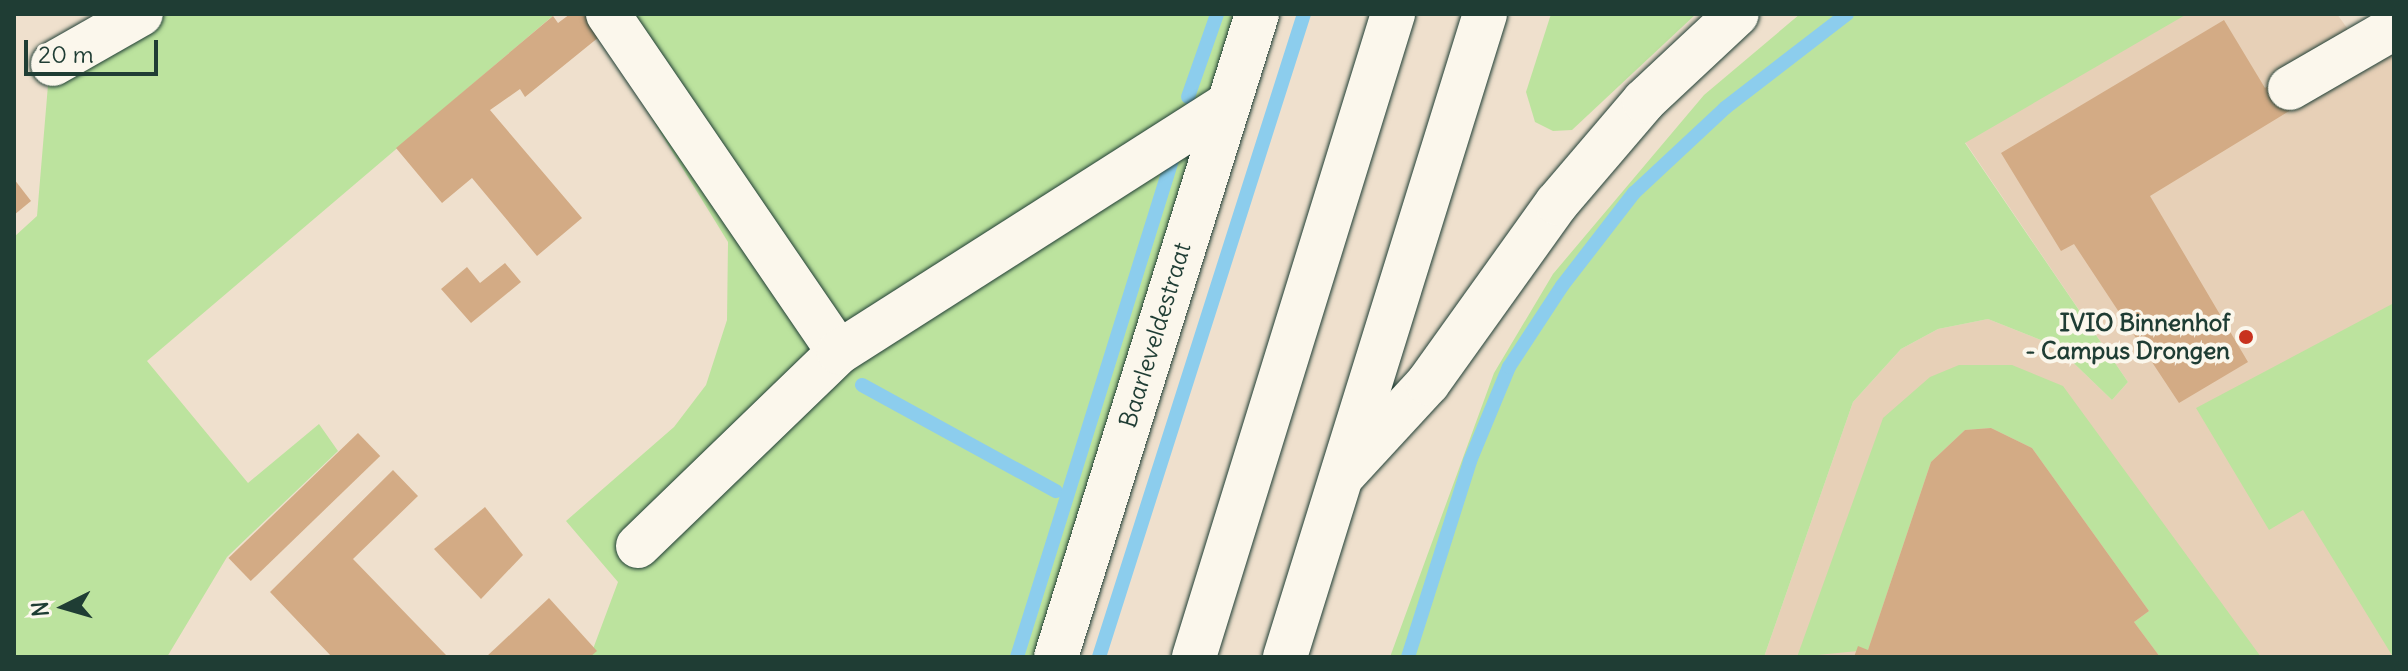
<!DOCTYPE html>
<html>
<head>
<meta charset="utf-8">
<style>
	body { margin:0 }
	#map { position:relative; width:2408px; height:671px; overflow:hidden; background:#efe0cd; font-family:Delius,sans-serif }
	div>[style] { position:absolute }
	[style*='--x'] { left:calc(var(--x)*1px); top:calc(var(--y)*1px); width:calc(var(--w)*1px); rotate:calc(var(--a)*1deg) }
	.built>* { inset:0; background:#e7d0b7 }
	.green>* { inset:0; background:#bce39e }
	.stream>* { height:14px; margin:-7px; padding:0 7px; transform-origin:7px; border-radius:7px; background:#8ccded }
	.building>* { inset:0; background:#d3ab85; transform-origin:0 0 }
	.roads { filter:drop-shadow(0 0 2px #1f3d34) drop-shadow(0 0 2px #1f3d34) }
	.minor>* { height:44px; margin:-22px; padding:0 22px; transform-origin:22px; border-radius:22px; background:#fbf7ec }
	.highway>* { height:44px; margin:-22px; padding:0 22px; transform-origin:22px; border-radius:22px; background:#fbf7ec }
	.dots>* { width:22px; height:22px; translate:-50% -50%; box-sizing:border-box; border:4px solid #fbf7ec; border-radius:50% }
	span { translate:-50% -50%; white-space:nowrap; text-align:center; line-height:1.15; -webkit-text-stroke:8px #fbf7ec; paint-order:stroke }
	.poi-label { font-size:24px; color:#1f3d34; font-weight:700 }
	.right { translate:-100% -50%; text-align:right }
	.street-label { font-size:24px; color:#1f3d34 }
	.frame { position:absolute; inset:0; border:16px solid #1f3d34; pointer-events:none }
	.north { position:absolute; left:24px; top:567px; width:80px; height:80px; -webkit-text-stroke:6px #fbf7ec; paint-order:stroke; rotate:265deg; font-size:22px; font-weight:700; line-height:32px; text-align:center; color:#1f3d34 }
	.north::after { content:''; display:block; margin:auto; width:28px; height:36px; background:#1f3d34; clip-path:polygon(50% 0,100% 100%,50% 72%,0 100%) }
	.scale { position:absolute; left:24px; top:40px; width:134px; height:36px; box-sizing:border-box; border:4px solid #1f3d34; border-top:0; padding-left:10px; font-size:24px; line-height:28px; white-space:nowrap; color:#1f3d34; -webkit-text-stroke:6px #fbf7ec; paint-order:stroke }
</style>
</head>
<body>
<div id="map">
	<div class="built">
		<i style="clip-path:polygon(1987px 14px,2337px 14px,2355px 39px,2394px 17px,2394px 657px,1764px 657px,1853px 402px,1901px 349px,1938px 329px,1988px 319px,2056px 346px,2112px 400px,2128px 382px,1965px 142px)"></i>
	</div>
	<div class="green">
		<i style="clip-path:polygon(166px 14px,555px 14px,147px 361px,248px 483px,319px 424px,338px 451px,227px 557px,167px 657px,14px 657px,14px 237px,37px 216px,48px 85px)"></i>
		<i style="clip-path:polygon(629px 14px,1237px 14px,1209px 97px,882px 350px,1154px 159px,1199px 140px,1038px 657px,590px 657px,618px 582px,566px 521px,674px 427px,706px 385px,727px 320px,728px 242px,617px 62px)"></i>
		<i style="clip-path:polygon(1551px 14px,1696px 14px,1572px 130px,1553px 131px,1535px 122px,1526px 92px)"></i>
		<i style="clip-path:polygon(1800px 14px,2187px 14px,1965px 143px,2128px 382px,2112px 400px,2056px 346px,1988px 319px,1938px 329px,1901px 349px,1853px 402px,1764px 657px,1390px 657px,1494px 373px,1553px 274px,1704px 95px)"></i>
		<i style="clip-path:polygon(2394px 303px,2394px 657px,2393px 657px,2303px 510px,2269px 530px,2196px 408px)"></i>
		<i style="clip-path:polygon(1959px 365px,2012px 365px,2063px 386px,2261px 657px,2160px 657px,2134px 622px,2149px 611px,2032px 448px,1991px 428px,1965px 430px,1931px 462px,1868px 650px,1797px 657px,1883px 418px,1930px 377px)"></i>
	</div>
	<div class="stream">
		<i style="--x:1188;--y:97;--w:88;--a:-70.7"></i>
		<i style="--x:862;--y:385;--w:221;--a:28.7"></i>
		<i style="--x:1017;--y:657;--w:524;--a:-72.67"></i>
		<i style="--x:1099;--y:657;--w:675;--a:-72.32"></i>
		<i style="--x:1408;--y:657;--w:206;--a:-72.4"></i>
		<i style="--x:1470;--y:461;--w:102;--a:-67.5"></i>
		<i style="--x:1509;--y:367;--w:97;--a:-56.8"></i>
		<i style="--x:1562;--y:286;--w:118;--a:-52.3"></i>
		<i style="--x:1634;--y:193;--w:125;--a:-43"></i>
		<i style="--x:1725;--y:108;--w:154;--a:-37.6"></i>
	</div>
	<div class="building">
		<i style="clip-path:polygon(570px 14px,584px 14px,599px 37px,525px 97px,520px 89px,490px 110px,582px 218px,537px 256px,472px 178px,442px 203px,396px 148px,553px 16px,558px 23px)"></i>
		<i style="clip-path:polygon(2224px 20px,2265px 88px,2275px 81px,2291px 110px,2150px 196px,2248px 362px,2179px 403px,2074px 244px,2061px 251px,2001px 153px)"></i>
		<i style="clip-path:polygon(14px 179px,31px 201px,14px 215px)"></i>
		<i style="clip-path:polygon(505px 263px,521px 282px,471px 323px,441px 289px,467px 267px,480px 283px)"></i>
		<i style="clip-path:polygon(1991px 428px,2032px 448px,2149px 611px,2134px 622px,2160px 657px,1854px 657px,1858px 646px,1868px 650px,1931px 462px,1965px 430px)"></i>
		<i style="left:358px;top:433px;width:32px;height:180px;rotate:46deg"></i>
		<i style="clip-path:polygon(393px 470px,418px 496px,353px 559px,446px 655px,332px 657px,270px 592px)"></i>
		<i style="clip-path:polygon(485px 507px,523px 555px,481px 599px,434px 549px)"></i>
		<i style="clip-path:polygon(549px 598px,597px 651px,590px 657px,486px 657px)"></i>
	</div>
	<div class="roads">
		<div class="minor">
			<i style="--x:608;--y:14;--w:409;--a:55.7"></i>
			<i style="--x:53;--y:64;--w:101;--a:-29.6"></i>
			<i style="--x:2290;--y:88;--w:120;--a:-30"></i>
			<i style="--x:638;--y:546;--w:279;--a:-44"></i>
			<i style="--x:839;--y:352;--w:459;--a:-32.5"></i>
			<i style="--x:1056;--y:657;--w:674;--a:-72.64"></i>
		</div>
		<div class="highway">
			<i style="--x:1345;--y:473;--w:122;--a:-47.3"></i>
			<i style="--x:1428;--y:383;--w:221;--a:-54.4"></i>
			<i style="--x:1557;--y:203;--w:134;--a:-49.5"></i>
			<i style="--x:1644;--y:101;--w:127;--a:-43.1"></i>
			<i style="--x:1194;--y:657;--w:673;--a:-72.8"></i>
			<i style="--x:1285;--y:657;--w:673;--a:-72.72"></i>
		</div>
	</div>
	<div class="dots">
		<i style="left:2246px;top:337px;background:#c8321e"></i>
	</div>
	<div class="poi-label">
		<span class="right" style="left:2230px;top:337px">IVIO Binnenhof<br>- Campus Drongen</span>
	</div>
	<div class="street-label">
		<span style="left:1155px;top:335px;rotate:-73deg">Baarleveldestraat</span>
	</div>
	<div class="frame"></div>
	<div class="north">N</div>
	<div class="scale">20 m</div>
</div>
</body>
</html>
